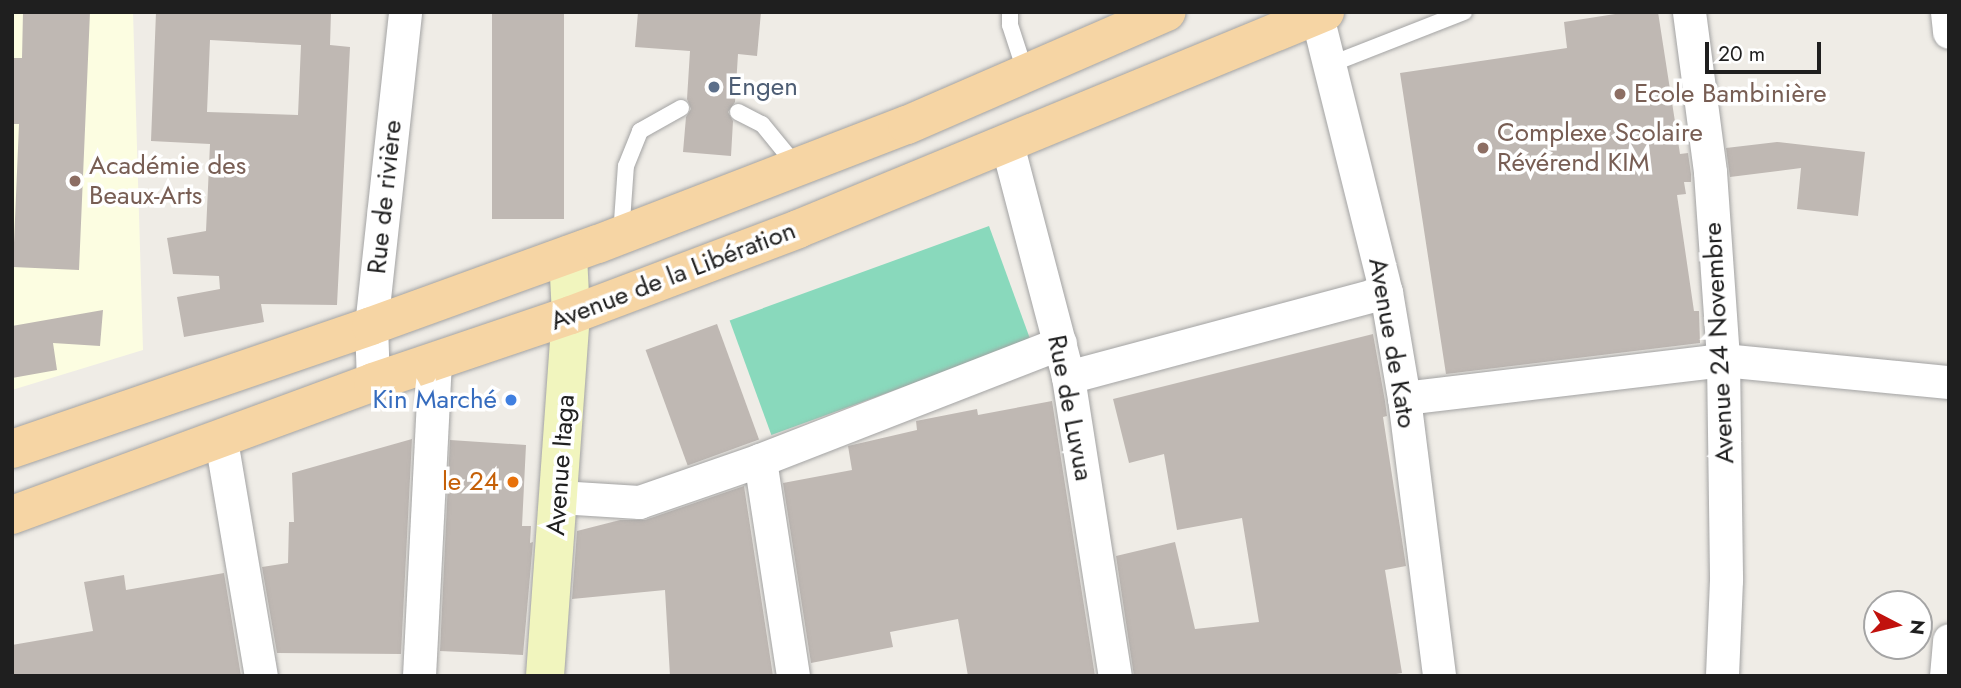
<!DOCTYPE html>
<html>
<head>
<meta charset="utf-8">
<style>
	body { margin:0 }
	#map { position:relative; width:1961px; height:688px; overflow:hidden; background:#efece6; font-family:Jost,sans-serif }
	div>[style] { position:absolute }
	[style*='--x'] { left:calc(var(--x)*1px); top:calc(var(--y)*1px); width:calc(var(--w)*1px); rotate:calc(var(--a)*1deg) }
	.education>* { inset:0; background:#fcfde1 }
	.pitch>* { inset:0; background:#89d9bc; transform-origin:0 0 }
	.building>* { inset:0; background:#bfb8b3; transform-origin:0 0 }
	.roads { filter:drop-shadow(0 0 2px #a3a3a3) drop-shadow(0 0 2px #a3a3a3) }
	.lane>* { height:16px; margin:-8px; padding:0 8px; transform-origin:8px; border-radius:8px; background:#fff }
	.street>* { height:33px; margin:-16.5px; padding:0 16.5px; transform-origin:16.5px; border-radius:16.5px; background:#fff }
	.secondary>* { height:38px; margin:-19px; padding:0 19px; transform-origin:19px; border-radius:19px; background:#f1f5be }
	.primary>* { height:38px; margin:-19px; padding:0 19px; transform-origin:19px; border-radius:19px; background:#f6d5a4 }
	.dots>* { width:19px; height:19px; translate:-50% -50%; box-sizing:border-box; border:4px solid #fff; border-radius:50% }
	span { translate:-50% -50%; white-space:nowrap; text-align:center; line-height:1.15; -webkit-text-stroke:7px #fff; paint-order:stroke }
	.service-label { font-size:26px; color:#4e5e75 }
	.left { translate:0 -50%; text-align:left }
	.education-label { font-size:26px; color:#785e54 }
	.street-label { font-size:26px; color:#1f1f1f }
	.shop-label { font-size:26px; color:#366cbe }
	.right { translate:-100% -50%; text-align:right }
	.food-label { font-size:26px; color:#c56008 }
	.frame { position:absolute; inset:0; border:14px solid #1f1f1f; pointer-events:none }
	.north { position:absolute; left:1863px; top:590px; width:70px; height:70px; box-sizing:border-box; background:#fff; border:2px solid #a5a5a5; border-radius:50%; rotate:97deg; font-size:19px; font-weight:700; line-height:28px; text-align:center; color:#1f1f1f }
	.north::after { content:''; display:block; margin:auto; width:24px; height:32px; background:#c1120d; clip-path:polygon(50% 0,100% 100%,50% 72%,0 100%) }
	.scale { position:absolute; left:1705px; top:42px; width:116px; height:32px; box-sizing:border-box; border:4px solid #1f1f1f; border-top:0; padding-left:9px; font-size:21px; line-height:24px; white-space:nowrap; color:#1f1f1f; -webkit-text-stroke:5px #fff; paint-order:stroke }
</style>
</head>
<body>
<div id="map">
	<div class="education">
		<i style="clip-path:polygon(12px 12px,133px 12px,143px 350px,12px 390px)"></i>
	</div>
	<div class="pitch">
		<i style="left:989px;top:226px;width:122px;height:276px;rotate:70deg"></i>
	</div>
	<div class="building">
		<i style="clip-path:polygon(23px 12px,90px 12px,79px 270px,13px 267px,19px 124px,12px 124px,12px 58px,22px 58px)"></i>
		<i style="clip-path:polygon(evenodd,156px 12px,331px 12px,330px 45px,350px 47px,337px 305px,261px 304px,264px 322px,184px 337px,177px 297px,220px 289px,219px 276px,173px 274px,167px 238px,206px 231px,210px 144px,151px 141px,156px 12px,210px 40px,301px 45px,298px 115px,207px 112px,210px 40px)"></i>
		<i style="left:492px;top:12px;width:72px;height:207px"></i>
		<i style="clip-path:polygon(638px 12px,761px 12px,757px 56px,738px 54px,735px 102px,728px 112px,733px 121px,731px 156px,683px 152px,686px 117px,691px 109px,687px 99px,690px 51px,635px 47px)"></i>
		<i style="clip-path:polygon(1628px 12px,1658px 12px,1680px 154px,1688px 153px,1691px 174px,1691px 182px,1684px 182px,1686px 194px,1677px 195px,1694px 311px,1699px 311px,1700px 343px,1446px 374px,1400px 73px,1567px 48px,1564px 22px)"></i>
		<i style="clip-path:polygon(1777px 142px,1865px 152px,1858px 216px,1797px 209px,1801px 168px,1730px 177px,1726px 148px)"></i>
		<i style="clip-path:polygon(103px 310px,100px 346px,53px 343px,57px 370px,12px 378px,12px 326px)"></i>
		<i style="left:717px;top:324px;width:123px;height:76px;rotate:70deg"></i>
		<i style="clip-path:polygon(1373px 334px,1385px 401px,1387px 416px,1383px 417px,1406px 566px,1385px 570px,1402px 673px,1384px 676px,1134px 676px,1116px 556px,1175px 542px,1195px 629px,1259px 622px,1242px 518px,1177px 530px,1164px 454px,1129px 463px,1113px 399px)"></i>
		<i style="clip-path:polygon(1052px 401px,1095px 676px,968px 676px,958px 619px,890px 632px,893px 647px,811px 663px,783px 483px,852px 470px,848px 446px,917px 430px,916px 421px,977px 409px,978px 415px)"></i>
		<i style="clip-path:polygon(412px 439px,401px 654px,277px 653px,262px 567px,288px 563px,289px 522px,294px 522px,292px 473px)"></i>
		<i style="clip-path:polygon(450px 440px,526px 445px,522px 526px,531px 526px,530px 543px,533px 542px,523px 655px,440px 651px)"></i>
		<i style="clip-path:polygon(744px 486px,773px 676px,670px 676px,665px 590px,572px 599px,577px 531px,620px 520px,645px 520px)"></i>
		<i style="clip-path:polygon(224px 573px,241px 676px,12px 676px,12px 645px,93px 631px,84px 582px,124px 575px,126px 590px)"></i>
	</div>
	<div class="roads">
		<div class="lane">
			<i style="--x:1010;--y:12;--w:13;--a:90"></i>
			<i style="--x:1010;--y:25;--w:52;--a:71.9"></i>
			<i style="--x:1329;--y:65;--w:145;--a:-21.4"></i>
			<i style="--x:738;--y:112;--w:27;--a:27"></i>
			<i style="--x:762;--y:124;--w:57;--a:50.7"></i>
			<i style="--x:621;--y:235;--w:69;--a:-85.9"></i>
			<i style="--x:626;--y:166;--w:38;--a:-68"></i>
			<i style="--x:640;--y:131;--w:47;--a:-29.3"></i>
		</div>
		<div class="street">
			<i style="--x:1689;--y:12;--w:161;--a:82.5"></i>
			<i style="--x:1710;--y:172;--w:188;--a:86"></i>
			<i style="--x:1723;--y:360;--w:220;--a:89.2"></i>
			<i style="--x:1726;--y:580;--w:96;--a:92.4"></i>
			<i style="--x:1947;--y:12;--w:20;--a:84"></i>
			<i style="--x:1317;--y:16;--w:284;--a:76"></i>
			<i style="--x:1386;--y:292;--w:108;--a:80.4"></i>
			<i style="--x:1404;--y:398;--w:280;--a:82.8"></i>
			<i style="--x:1007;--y:144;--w:241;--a:75.3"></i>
			<i style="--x:1068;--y:377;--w:303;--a:81.1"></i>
			<i style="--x:1068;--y:377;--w:329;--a:-15"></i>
			<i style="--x:373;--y:382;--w:56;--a:-92"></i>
			<i style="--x:371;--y:326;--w:316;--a:-83.8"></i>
			<i style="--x:1404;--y:398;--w:321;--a:-6.8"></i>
			<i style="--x:1723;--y:360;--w:227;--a:5.6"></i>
			<i style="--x:221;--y:440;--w:239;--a:80.4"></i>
			<i style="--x:760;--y:460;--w:219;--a:81.3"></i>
			<i style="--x:559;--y:497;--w:80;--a:3.6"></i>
			<i style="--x:639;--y:502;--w:128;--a:-19.1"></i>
			<i style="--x:760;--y:460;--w:322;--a:-21.3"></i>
			<i style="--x:419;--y:676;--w:313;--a:-87.1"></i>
			<i style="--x:1946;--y:676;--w:36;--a:-85"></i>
		</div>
		<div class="secondary">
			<i style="--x:545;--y:676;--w:362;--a:-85.9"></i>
			<i style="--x:571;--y:315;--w:60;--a:-92.9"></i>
		</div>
		<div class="primary">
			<i style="--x:12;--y:449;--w:379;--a:-18.9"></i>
			<i style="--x:371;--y:326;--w:241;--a:-19.9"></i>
			<i style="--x:598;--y:244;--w:331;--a:-21.1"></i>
			<i style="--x:907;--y:125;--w:283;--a:-23.5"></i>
			<i style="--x:12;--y:515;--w:385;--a:-20.2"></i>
			<i style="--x:373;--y:382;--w:209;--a:-18.7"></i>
			<i style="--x:571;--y:315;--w:243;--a:-20.7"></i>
			<i style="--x:798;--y:229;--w:570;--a:-22.38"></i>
		</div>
	</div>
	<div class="dots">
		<i style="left:714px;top:87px;background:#5c6f8a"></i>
		<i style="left:1620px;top:94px;background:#8d6e63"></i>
		<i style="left:1483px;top:148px;background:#8d6e63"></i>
		<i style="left:75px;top:181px;background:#8d6e63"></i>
		<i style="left:511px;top:400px;background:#3f7fe0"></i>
		<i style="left:513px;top:482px;background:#e8710a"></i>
	</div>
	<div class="service-label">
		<span class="left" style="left:728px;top:87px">Engen</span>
	</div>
	<div class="education-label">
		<span class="left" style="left:1634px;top:94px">Ecole Bambinière</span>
		<span class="left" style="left:1497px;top:148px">Complexe Scolaire<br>Révérend KIM</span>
		<span class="left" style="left:89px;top:181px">Académie des<br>Beaux-Arts</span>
	</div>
	<div class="street-label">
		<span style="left:385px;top:197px;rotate:-84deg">Rue de rivière</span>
		<span style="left:673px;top:276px;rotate:-21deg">Avenue de la Libération</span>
		<span style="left:1392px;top:343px;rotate:80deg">Avenue de Kato</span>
		<span style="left:1719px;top:343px;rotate:-93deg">Avenue 24 Novembre</span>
		<span style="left:1070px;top:408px;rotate:79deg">Rue de Luvua</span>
		<span style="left:561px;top:465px;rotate:-86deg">Avenue Itaga</span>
	</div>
	<div class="shop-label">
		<span class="right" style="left:497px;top:400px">Kin Marché</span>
	</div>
	<div class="food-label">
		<span class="right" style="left:499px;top:482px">le 24</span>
	</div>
	<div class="frame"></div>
	<div class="north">N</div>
	<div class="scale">20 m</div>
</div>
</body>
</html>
